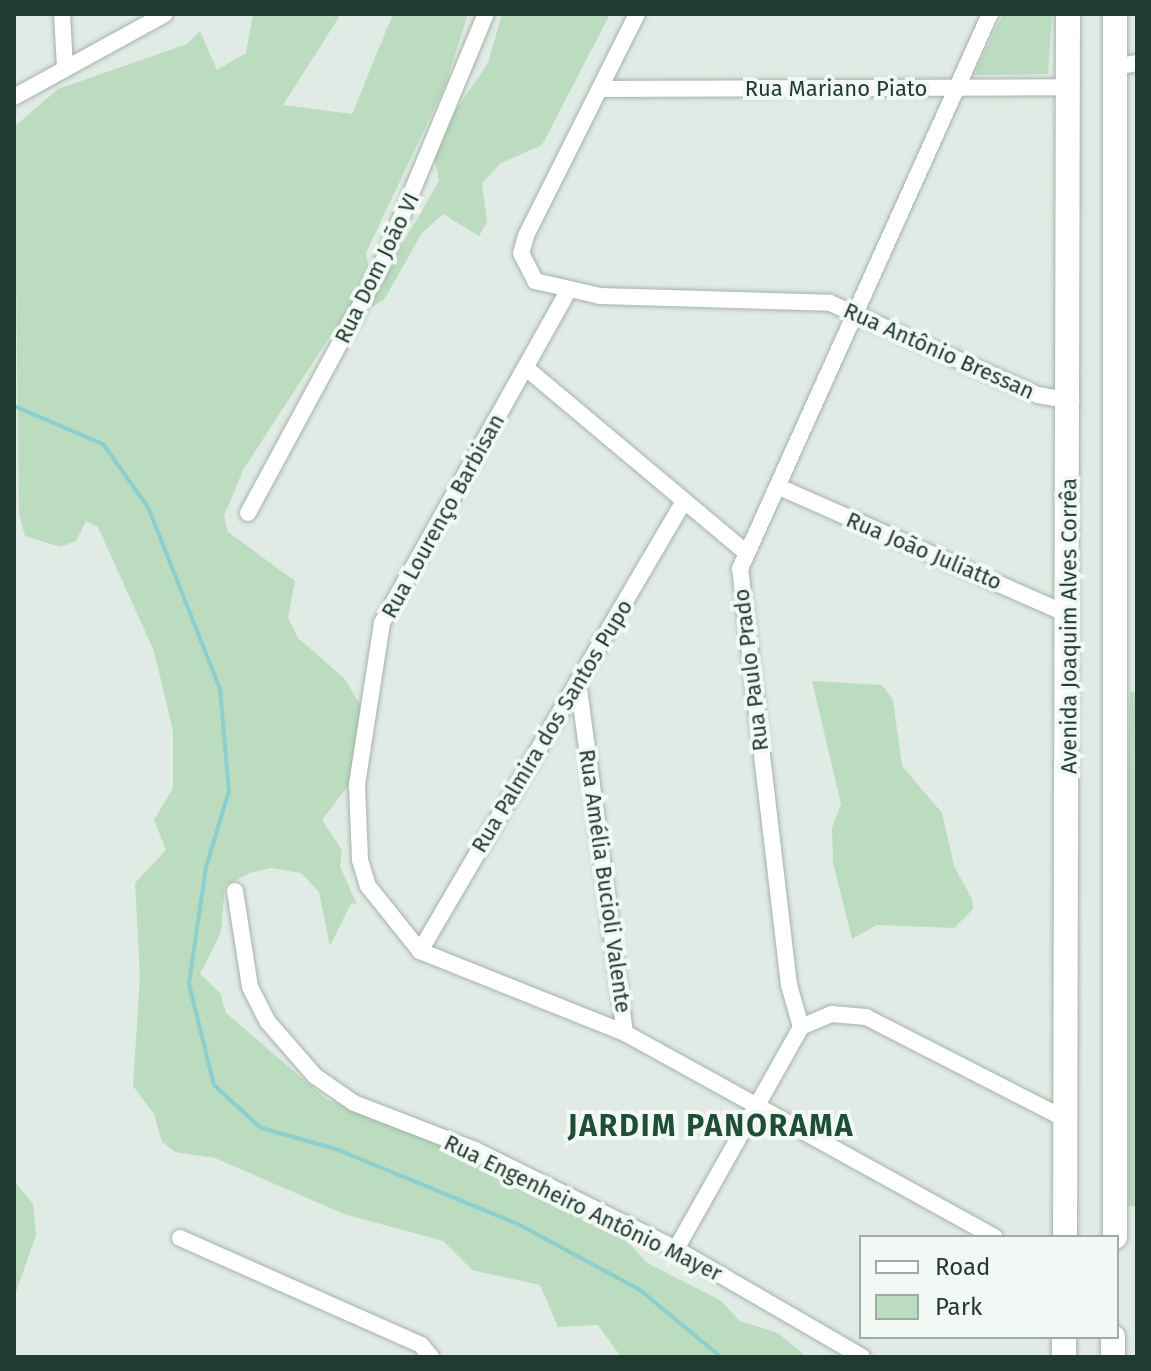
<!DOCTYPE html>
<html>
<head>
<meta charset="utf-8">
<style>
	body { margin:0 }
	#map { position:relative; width:1151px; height:1371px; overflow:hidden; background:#e1ebe5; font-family:"Fira Sans",sans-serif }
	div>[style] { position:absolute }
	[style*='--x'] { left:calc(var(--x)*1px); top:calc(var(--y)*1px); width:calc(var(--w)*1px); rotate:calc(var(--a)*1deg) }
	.green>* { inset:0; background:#bbdcbe }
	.stream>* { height:4px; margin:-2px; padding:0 2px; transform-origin:2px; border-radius:2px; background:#8bcfce }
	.roads { filter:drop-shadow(0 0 2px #a4b3ab) drop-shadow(0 0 2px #a4b3ab) }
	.minor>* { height:16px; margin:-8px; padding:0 8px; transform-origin:8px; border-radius:8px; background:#fff }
	.secondary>* { height:24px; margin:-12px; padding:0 12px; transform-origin:12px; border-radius:12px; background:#fff }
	span { translate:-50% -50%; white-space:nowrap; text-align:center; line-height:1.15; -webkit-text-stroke:8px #f2f8f4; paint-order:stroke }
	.street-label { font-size:22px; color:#223b31 }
	.district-label { font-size:30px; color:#1f4d3a; font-weight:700; letter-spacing:2px }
	.frame { position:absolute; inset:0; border:16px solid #223b31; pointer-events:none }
	.legend { position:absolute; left:859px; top:1235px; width:260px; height:104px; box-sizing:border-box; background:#f2f8f4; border:2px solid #9faca6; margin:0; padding:10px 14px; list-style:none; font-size:24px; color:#223b31 }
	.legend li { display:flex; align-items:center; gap:16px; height:40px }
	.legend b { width:40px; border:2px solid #9faca6 }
</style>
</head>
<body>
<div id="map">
	<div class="green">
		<i style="clip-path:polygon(253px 14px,341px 14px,283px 105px,352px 114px,393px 14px,468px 14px,445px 86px,366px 253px,370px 275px,387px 271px,439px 181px,432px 145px,488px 63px,502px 14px,610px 14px,542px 145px,501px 163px,482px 183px,487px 222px,479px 236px,443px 214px,422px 233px,384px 300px,336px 327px,243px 470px,224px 516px,228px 532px,295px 581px,288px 618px,298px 638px,344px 678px,364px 711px,348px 786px,322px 820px,342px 850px,340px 867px,357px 904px,351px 903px,330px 946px,319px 892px,301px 873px,271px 868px,250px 873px,225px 885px,221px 932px,200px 974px,220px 993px,226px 1013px,326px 1099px,521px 1177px,626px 1240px,647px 1263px,720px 1300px,740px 1321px,778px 1333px,807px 1357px,621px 1357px,598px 1325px,558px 1327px,540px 1285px,472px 1270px,443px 1241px,344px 1214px,215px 1158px,175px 1152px,162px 1142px,154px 1114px,133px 1086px,140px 977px,135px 883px,166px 850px,154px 820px,173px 788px,173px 731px,154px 651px,98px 527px,86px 521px,76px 541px,60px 547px,25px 536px,19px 514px,14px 127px,58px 89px,187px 44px,200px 31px,217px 70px,246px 53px)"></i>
		<i style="clip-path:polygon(1003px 14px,1052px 14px,1048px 74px,974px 75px)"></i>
		<i style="clip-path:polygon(812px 681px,882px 685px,893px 700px,902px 766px,942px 813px,954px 866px,972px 899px,973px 909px,954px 928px,877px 925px,852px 939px,833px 863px,832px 828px,841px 804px)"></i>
		<i style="clip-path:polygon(1130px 692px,1137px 692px,1137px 1207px,1116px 1204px)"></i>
		<i style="clip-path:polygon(14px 1181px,33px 1204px,36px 1235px,14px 1298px)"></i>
	</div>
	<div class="stream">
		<i style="--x:14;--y:406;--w:97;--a:23.1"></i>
		<i style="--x:103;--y:444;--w:77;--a:54.5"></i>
		<i style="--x:148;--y:507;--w:196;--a:68.4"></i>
		<i style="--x:220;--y:689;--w:102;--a:85"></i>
		<i style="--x:229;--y:791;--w:79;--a:106.8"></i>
		<i style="--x:206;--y:867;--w:118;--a:98.3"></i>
		<i style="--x:189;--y:984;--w:104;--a:76.1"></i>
		<i style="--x:214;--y:1085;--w:64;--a:42.5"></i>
		<i style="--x:261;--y:1128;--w:78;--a:15.6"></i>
		<i style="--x:336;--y:1149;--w:197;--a:22.4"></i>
		<i style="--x:518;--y:1224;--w:139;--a:28.4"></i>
		<i style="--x:640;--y:1290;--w:105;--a:39.6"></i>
	</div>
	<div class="roads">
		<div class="minor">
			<i style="--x:62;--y:14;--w:54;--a:86.8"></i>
			<i style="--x:637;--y:14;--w:248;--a:116.6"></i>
			<i style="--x:526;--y:236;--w:18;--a:106"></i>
			<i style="--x:521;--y:253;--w:31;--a:63"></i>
			<i style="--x:535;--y:281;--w:67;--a:13"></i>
			<i style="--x:600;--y:296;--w:230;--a:1.7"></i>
			<i style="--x:830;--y:303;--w:227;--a:23.9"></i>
			<i style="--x:1038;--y:395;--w:34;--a:10"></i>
			<i style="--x:1116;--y:67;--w:21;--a:-11"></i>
			<i style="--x:604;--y:89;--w:465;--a:-0.2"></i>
			<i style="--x:14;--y:97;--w:172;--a:-28.8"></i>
			<i style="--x:567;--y:293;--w:378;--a:119.3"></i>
			<i style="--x:382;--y:623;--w:164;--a:98.8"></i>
			<i style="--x:357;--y:785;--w:75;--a:87.7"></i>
			<i style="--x:360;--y:860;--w:27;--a:73"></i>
			<i style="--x:368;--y:886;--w:83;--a:51.3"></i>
			<i style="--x:420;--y:951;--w:221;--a:21.8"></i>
			<i style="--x:625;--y:1033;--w:422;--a:28.9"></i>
			<i style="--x:526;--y:368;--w:286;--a:40"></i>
			<i style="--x:779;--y:487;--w:317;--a:23.8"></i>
			<i style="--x:248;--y:513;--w:273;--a:-61.6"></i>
			<i style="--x:378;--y:273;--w:281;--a:-67.4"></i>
			<i style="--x:578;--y:681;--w:355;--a:82.4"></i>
			<i style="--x:235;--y:891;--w:97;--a:81.1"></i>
			<i style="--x:250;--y:987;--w:39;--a:63"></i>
			<i style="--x:268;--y:1022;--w:72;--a:49"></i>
			<i style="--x:315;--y:1076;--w:47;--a:34.7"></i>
			<i style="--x:354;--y:1103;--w:130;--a:21.2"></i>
			<i style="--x:475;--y:1150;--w:224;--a:26.2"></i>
			<i style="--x:676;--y:1249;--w:215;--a:30.1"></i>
			<i style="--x:420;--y:951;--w:522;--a:-59.6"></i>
			<i style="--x:801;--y:1027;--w:34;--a:-23"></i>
			<i style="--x:832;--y:1014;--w:34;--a:5"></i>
			<i style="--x:866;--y:1017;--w:224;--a:27.1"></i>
			<i style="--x:180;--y:1238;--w:264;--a:23.9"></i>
			<i style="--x:421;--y:1345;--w:16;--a:50"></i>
			<i style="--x:676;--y:1249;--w:255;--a:-60.6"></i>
			<i style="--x:801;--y:1027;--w:44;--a:-105.9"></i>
			<i style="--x:789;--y:985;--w:419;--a:-96.7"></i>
			<i style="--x:740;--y:569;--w:609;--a:-65.75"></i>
		</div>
		<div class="secondary">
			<i style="--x:1115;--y:14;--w:1223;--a:90"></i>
			<i style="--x:1065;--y:1237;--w:1223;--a:-89.86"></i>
			<i style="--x:1064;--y:1357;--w:20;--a:-90"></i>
			<i style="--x:1113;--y:1357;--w:20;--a:-90"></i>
		</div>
	</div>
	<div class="street-label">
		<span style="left:836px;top:89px">Rua Mariano Piato</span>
		<span style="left:377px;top:268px;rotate:-64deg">Rua Dom João VI</span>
		<span style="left:939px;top:351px;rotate:24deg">Rua Antônio Bressan</span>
		<span style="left:443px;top:516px;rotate:-61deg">Rua Lourenço Barbisan</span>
		<span style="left:924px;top:551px;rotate:23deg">Rua João Juliatto</span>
		<span style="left:1069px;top:626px;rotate:-90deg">Avenida Joaquim Alves Corrêa</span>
		<span style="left:751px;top:670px;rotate:-97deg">Rua Paulo Prado</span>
		<span style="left:552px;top:726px;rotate:-59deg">Rua Palmira dos Santos Pupo</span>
		<span style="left:605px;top:881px;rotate:82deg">Rua Amélia Bucioli Valente</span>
		<span style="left:583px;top:1208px;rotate:26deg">Rua Engenheiro Antônio Mayer</span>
	</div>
	<div class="district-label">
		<span style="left:711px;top:1126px">JARDIM PANORAMA</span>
	</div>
	<div class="frame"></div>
	<ul class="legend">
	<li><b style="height:10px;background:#fff"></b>Road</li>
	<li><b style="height:22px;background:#bbdcbe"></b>Park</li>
	</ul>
</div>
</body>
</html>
